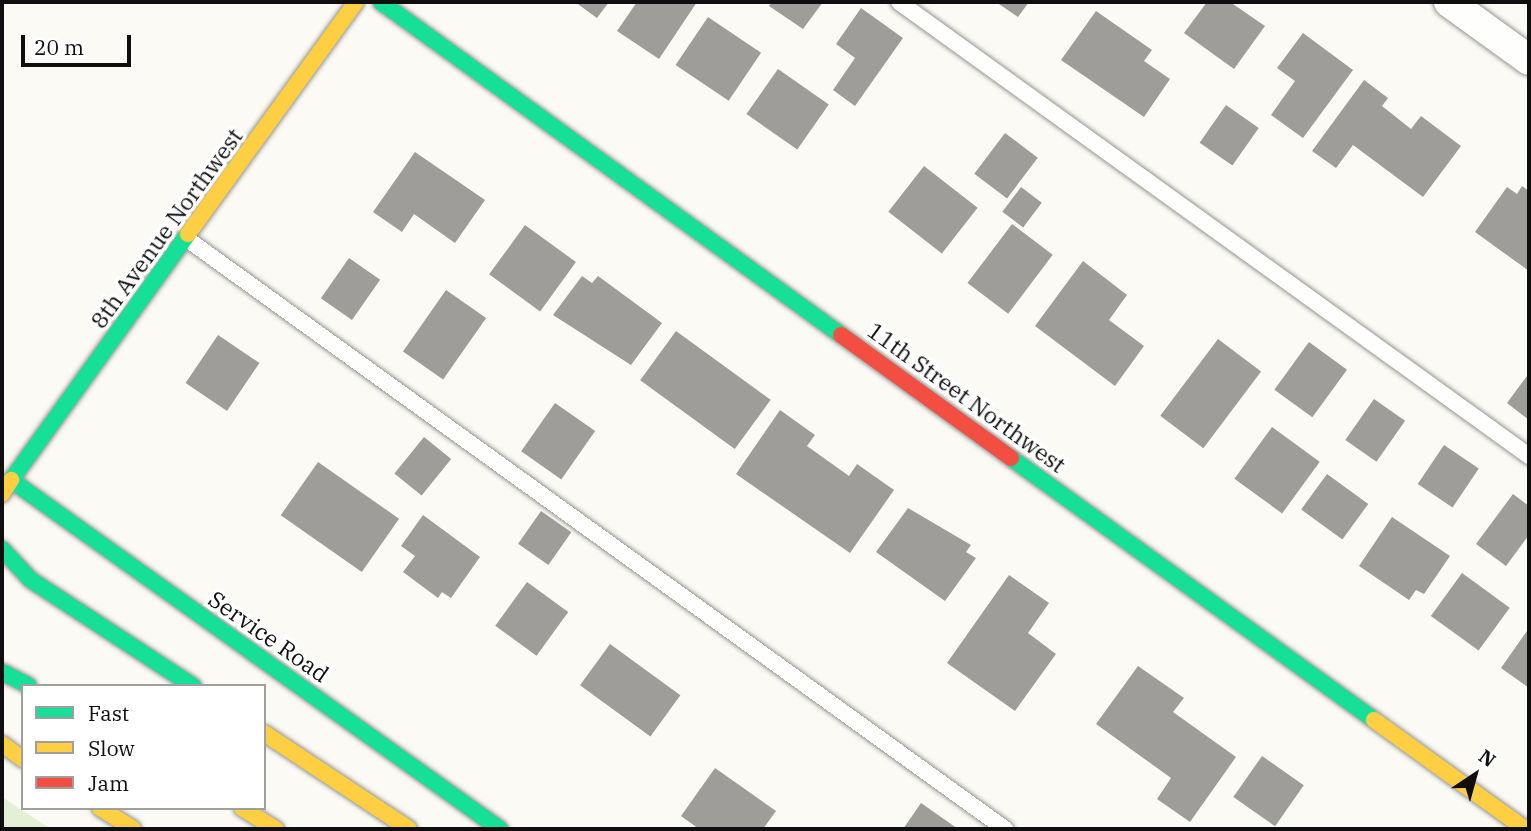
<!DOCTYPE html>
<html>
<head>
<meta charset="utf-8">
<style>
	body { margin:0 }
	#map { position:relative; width:1531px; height:831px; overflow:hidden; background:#fbfaf4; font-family:"IBM Plex Serif",serif }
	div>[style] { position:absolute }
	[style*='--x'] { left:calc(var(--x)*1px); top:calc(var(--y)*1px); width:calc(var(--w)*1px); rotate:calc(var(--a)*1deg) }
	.green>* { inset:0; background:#e3f0d6 }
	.building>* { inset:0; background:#9f9d9a; transform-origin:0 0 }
	.roads { filter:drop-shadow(0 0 2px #959592) drop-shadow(0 0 2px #959592) }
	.lane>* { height:16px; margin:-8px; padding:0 8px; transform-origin:8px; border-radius:8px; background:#fefefd }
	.street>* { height:30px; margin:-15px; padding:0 15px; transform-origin:15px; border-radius:15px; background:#fefefd }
	.fast>* { height:16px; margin:-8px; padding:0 8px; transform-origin:8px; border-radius:8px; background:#16e098 }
	.slow>* { height:16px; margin:-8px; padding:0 8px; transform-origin:8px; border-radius:8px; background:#ffcf43 }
	.jam>* { height:16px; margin:-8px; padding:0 8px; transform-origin:8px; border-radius:8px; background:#f24e42 }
	span { translate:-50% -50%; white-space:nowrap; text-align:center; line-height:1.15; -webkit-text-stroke:7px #fff; paint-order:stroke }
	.street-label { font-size:23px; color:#0f0f0f }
	.frame { position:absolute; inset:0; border:4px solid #0f0f0f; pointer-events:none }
	.legend { position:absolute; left:21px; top:684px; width:245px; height:126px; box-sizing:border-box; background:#fff; border:2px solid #9f9f9f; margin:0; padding:9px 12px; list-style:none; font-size:21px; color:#0f0f0f }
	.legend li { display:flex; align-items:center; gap:14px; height:35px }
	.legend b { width:35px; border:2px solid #9f9f9f }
	.north { position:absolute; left:1440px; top:740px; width:70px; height:70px; -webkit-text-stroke:5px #fff; paint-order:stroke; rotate:36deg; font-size:19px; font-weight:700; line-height:28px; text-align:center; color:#0f0f0f }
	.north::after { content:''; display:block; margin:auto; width:24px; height:32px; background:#0f0f0f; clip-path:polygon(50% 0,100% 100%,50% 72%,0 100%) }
	.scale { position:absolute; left:21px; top:35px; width:110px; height:32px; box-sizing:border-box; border:4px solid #0f0f0f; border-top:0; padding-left:9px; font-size:21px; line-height:24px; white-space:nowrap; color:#0f0f0f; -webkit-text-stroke:5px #fff; paint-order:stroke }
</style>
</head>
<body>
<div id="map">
	<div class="green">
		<i style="clip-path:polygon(2px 797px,51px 829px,2px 829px)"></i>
	</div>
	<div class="building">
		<i style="clip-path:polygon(575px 2px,609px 2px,597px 18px)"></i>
		<i style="clip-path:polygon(637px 2px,697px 2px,659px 59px,617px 31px)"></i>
		<i style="clip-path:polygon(772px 2px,823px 2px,803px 29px,769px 6px)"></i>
		<i style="clip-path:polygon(996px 2px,1029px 2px,1018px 17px)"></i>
		<i style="clip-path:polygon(1207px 2px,1230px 2px,1265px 26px,1234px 69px,1184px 33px)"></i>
		<i style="clip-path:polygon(861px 8px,903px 38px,855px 106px,833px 90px,855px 58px,836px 44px)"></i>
		<i style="clip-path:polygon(1096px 11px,1152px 50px,1144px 61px,1170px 79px,1144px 117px,1061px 60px)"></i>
		<i style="left:708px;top:17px;width:64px;height:58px;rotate:34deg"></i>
		<i style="clip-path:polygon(1303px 33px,1353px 70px,1303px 138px,1271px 115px,1295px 81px,1277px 68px)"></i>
		<i style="left:778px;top:69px;width:62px;height:55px;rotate:35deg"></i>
		<i style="clip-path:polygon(1364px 80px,1388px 98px,1382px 106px,1411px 129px,1421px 116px,1461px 146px,1423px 197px,1353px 145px,1336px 168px,1312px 151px)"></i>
		<i style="left:1226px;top:105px;width:40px;height:46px;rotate:35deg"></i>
		<i style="left:1005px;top:133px;width:41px;height:51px;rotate:37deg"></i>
		<i style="clip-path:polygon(415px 152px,485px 200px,455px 243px,414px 214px,402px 232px,373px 212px)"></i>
		<i style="left:924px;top:166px;width:68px;height:58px;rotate:38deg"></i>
		<i style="clip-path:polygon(1522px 186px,1529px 191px,1529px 271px,1475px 232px,1507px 187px,1517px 194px)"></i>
		<i style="left:1021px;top:187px;width:26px;height:31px;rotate:37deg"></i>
		<i style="left:1012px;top:224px;width:51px;height:74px;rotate:37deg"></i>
		<i style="left:525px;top:225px;width:63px;height:61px;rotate:36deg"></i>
		<i style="left:349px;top:258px;width:38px;height:49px;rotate:35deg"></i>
		<i style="clip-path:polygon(1083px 261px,1127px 295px,1109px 320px,1144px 346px,1115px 386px,1035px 326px)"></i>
		<i style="clip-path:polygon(582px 276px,592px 283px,598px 276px,662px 323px,631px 365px,553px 315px)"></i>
		<i style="left:446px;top:290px;width:49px;height:75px;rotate:35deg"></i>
		<i style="left:676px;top:331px;width:117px;height:61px;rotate:36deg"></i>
		<i style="left:218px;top:335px;width:50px;height:58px;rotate:34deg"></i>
		<i style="left:1218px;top:339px;width:54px;height:96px;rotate:37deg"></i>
		<i style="left:1309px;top:342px;width:47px;height:59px;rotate:36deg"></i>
		<i style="clip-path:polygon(1527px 376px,1529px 378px,1529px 420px,1507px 403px)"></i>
		<i style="left:1374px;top:399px;width:38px;height:50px;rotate:35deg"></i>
		<i style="left:555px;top:403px;width:49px;height:59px;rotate:35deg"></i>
		<i style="clip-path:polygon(780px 410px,815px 435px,807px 446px,849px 476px,857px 464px,894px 490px,850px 553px,736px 474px)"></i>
		<i style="left:1272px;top:427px;width:59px;height:64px;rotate:36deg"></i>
		<i style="left:424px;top:437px;width:35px;height:47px;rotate:39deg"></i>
		<i style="left:1444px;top:445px;width:42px;height:47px;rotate:34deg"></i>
		<i style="left:318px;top:462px;width:99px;height:65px;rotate:35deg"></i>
		<i style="left:1327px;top:474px;width:51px;height:44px;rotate:36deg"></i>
		<i style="clip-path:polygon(1513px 494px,1529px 506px,1529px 535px,1506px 566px,1476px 544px)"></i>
		<i style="clip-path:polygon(908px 508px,971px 545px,966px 552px,976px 558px,945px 601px,876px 552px)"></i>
		<i style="left:541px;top:511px;width:37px;height:40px;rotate:35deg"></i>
		<i style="clip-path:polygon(423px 515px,480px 557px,451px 598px,442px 592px,438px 598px,403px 572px,415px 556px,401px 546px)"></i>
		<i style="clip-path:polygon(1392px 517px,1450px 556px,1424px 594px,1416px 590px,1409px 600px,1359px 566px)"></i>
		<i style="left:1462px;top:573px;width:59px;height:53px;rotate:36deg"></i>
		<i style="clip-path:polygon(1009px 575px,1049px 603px,1028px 633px,1056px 654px,1015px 711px,947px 663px)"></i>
		<i style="left:527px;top:582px;width:51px;height:54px;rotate:36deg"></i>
		<i style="clip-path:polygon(1529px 628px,1529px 688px,1501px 668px)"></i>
		<i style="left:610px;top:644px;width:87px;height:51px;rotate:36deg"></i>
		<i style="clip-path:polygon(1138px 666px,1184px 698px,1173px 712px,1236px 757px,1190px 822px,1157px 799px,1171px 778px,1096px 724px)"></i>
		<i style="left:1262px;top:756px;width:51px;height:50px;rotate:35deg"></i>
		<i style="clip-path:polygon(715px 768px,776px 811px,763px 829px,699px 829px,681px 816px)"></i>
		<i style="clip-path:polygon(921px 803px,958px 829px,903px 829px)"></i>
	</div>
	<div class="roads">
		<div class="lane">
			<i style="--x:899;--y:2;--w:777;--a:35.78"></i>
			<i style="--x:187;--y:239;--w:1009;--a:35.8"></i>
		</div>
		<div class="street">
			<i style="--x:1449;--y:2;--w:99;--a:35.9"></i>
		</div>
		<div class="fast">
			<i style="--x:381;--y:2;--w:568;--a:35.9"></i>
			<i style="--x:188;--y:234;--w:303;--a:125.7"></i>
			<i style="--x:11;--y:480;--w:601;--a:35.52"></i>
			<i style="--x:1011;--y:458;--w:448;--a:35.8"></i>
			<i style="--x:2;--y:549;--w:42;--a:46.9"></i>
			<i style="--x:31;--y:580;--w:194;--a:33.2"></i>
			<i style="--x:2;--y:672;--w:30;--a:27"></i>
		</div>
		<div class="slow">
			<i style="--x:188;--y:234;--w:286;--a:-54.1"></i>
			<i style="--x:2;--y:494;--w:17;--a:-57"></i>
			<i style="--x:1374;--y:720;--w:186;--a:35.8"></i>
			<i style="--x:264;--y:733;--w:174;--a:33.5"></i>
			<i style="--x:2;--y:744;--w:26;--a:36"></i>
			<i style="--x:100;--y:808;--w:39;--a:32"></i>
			<i style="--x:242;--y:808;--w:40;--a:32"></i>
		</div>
		<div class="jam">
			<i style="--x:841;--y:335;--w:210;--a:35.9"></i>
		</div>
	</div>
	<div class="street-label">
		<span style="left:166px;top:228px;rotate:-54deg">8th Avenue Northwest</span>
		<span style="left:967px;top:397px;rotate:36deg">11th Street Northwest</span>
		<span style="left:269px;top:636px;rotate:35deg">Service Road</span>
	</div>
	<div class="frame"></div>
	<ul class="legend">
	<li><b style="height:9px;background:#16e098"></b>Fast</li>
	<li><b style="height:9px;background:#ffcf43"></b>Slow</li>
	<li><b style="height:9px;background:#f24e42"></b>Jam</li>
	</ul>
	<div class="north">N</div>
	<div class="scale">20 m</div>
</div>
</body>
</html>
